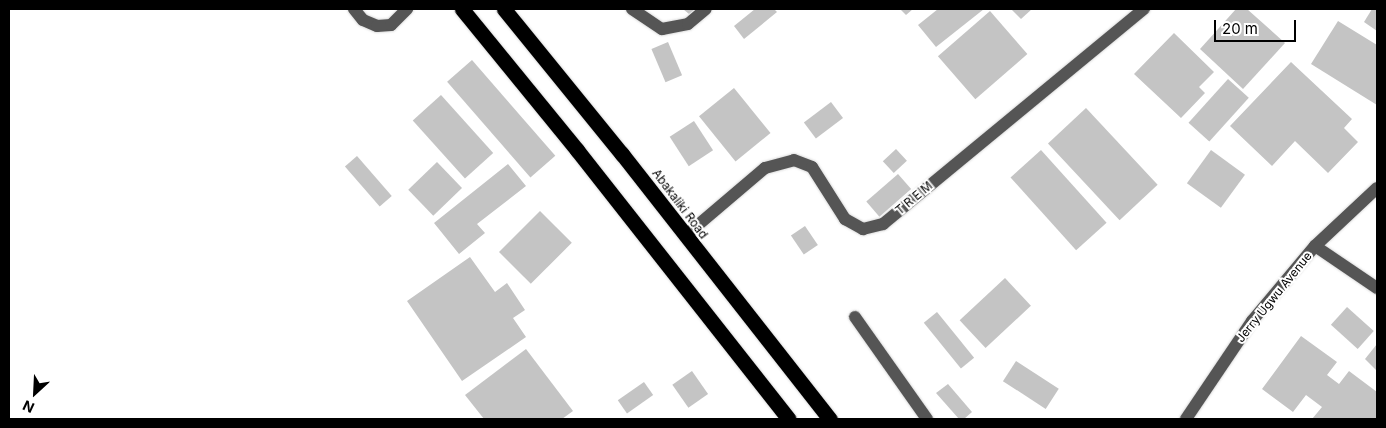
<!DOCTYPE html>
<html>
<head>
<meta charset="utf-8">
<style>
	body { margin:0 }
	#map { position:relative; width:1386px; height:428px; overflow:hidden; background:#fff; font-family:Inter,sans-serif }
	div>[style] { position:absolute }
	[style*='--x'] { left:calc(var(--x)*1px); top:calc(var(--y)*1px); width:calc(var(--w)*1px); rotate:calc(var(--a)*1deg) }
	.building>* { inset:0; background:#c4c4c4; transform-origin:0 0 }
	.roads { filter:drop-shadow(0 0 1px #dbdbdb) drop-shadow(0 0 1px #dbdbdb) }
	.minor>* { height:12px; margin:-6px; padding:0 6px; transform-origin:6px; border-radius:6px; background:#555 }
	.highway>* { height:15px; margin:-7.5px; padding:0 7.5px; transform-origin:7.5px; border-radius:7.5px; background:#000 }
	span { translate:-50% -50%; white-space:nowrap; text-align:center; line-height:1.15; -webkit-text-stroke:4px #fff; paint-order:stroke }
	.street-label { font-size:12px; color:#000 }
	.frame { position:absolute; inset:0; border:10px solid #000; pointer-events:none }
	.north { position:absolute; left:10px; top:368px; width:50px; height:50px; -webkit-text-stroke:4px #fff; paint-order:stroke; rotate:205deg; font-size:14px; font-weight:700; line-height:20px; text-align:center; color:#000 }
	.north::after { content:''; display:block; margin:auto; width:18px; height:22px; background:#000; clip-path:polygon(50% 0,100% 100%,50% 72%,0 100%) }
	.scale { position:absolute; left:1214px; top:20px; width:82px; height:22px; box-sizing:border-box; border:2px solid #000; border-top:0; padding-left:6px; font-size:15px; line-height:18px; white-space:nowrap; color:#000; -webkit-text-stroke:4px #fff; paint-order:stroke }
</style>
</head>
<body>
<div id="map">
	<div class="building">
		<i style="clip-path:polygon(683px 9px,695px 9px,689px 14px)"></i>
		<i style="clip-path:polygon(755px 9px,774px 9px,777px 12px,744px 39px,734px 26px)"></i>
		<i style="clip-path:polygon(900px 9px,913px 9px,906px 15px)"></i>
		<i style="clip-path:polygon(938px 9px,984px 9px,936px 47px,918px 25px)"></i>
		<i style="clip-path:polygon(1011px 9px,1032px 9px,1021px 19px)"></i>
		<i style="clip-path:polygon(1236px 9px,1247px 9px,1285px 43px,1243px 89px,1200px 49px)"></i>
		<i style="clip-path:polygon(1372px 9px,1377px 9px,1377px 31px,1364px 22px)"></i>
		<i style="left:990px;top:11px;width:57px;height:69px;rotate:49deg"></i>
		<i style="clip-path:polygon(1338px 21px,1377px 45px,1377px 105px,1311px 64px)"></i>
		<i style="clip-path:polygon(1174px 33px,1214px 72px,1199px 87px,1205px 93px,1181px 118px,1134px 74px)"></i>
		<i style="left:668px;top:42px;width:36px;height:18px;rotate:67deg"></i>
		<i style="left:472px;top:60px;width:127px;height:33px;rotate:49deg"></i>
		<i style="clip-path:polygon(1291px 62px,1352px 119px,1344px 128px,1358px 142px,1328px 173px,1295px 141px,1272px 166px,1230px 126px)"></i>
		<i style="left:1228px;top:79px;width:28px;height:59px;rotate:42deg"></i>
		<i style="left:734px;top:88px;width:58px;height:45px;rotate:51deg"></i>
		<i style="left:441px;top:95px;width:78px;height:38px;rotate:48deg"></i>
		<i style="left:831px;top:102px;width:20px;height:34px;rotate:53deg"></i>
		<i style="left:1086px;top:108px;width:105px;height:52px;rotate:47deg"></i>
		<i style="left:694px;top:121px;width:35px;height:29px;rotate:57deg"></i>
		<i style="left:896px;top:149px;width:16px;height:18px;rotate:47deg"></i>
		<i style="left:1041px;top:150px;width:98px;height:41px;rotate:48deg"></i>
		<i style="left:1211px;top:150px;width:42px;height:41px;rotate:36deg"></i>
		<i style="left:357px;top:156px;width:53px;height:16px;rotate:49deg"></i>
		<i style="left:437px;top:162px;width:36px;height:40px;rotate:46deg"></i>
		<i style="clip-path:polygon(508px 164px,526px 186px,477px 224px,485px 233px,459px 254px,434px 223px)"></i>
		<i style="left:898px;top:174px;width:20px;height:42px;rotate:49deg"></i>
		<i style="left:540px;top:211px;width:45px;height:58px;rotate:45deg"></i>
		<i style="left:805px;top:226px;width:23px;height:17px;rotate:56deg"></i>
		<i style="clip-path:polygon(470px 257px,495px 292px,507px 283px,525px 310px,513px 318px,526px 337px,462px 381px,407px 301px)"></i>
		<i style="left:1005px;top:278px;width:38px;height:62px;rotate:47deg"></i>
		<i style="left:1347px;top:307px;width:36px;height:24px;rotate:42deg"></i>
		<i style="left:937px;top:312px;width:59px;height:17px;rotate:51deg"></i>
		<i style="clip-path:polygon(1301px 336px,1337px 362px,1327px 375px,1339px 384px,1349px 371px,1377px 392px,1377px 419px,1312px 419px,1322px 407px,1306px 395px,1293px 412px,1262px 389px)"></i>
		<i style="clip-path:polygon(1377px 344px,1377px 371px,1365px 359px)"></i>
		<i style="clip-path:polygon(526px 349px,573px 411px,562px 419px,484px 419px,465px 395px)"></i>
		<i style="left:1016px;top:361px;width:51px;height:24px;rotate:33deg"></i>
		<i style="left:692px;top:371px;width:28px;height:24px;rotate:55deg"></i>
		<i style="left:644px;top:382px;width:16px;height:32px;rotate:55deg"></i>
		<i style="clip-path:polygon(948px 384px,972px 412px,964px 419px,959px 419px,936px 393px)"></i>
	</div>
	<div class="roads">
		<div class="minor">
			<i style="--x:354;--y:9;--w:14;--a:51"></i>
			<i style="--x:363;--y:20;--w:15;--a:23"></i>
			<i style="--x:377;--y:26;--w:14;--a:-4"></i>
			<i style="--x:391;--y:25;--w:23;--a:-45"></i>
			<i style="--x:632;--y:9;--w:36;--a:34"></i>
			<i style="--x:662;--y:29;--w:26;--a:-11"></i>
			<i style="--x:688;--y:24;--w:23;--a:-40"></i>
			<i style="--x:685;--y:236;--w:105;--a:-40.4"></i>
			<i style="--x:765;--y:168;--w:30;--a:-15"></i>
			<i style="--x:794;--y:160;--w:19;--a:21"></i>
			<i style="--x:812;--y:167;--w:62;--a:57.6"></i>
			<i style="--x:845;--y:219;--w:21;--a:29"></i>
			<i style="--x:863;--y:229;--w:21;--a:-14"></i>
			<i style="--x:883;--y:224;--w:338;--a:-39.5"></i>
			<i style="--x:1315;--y:246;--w:75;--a:34.1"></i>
			<i style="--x:855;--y:317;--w:125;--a:54.8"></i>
			<i style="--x:1186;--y:419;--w:118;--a:-56"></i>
			<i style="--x:1252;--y:321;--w:98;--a:-50"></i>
			<i style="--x:1315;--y:246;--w:85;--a:-43.1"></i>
		</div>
		<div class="highway">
			<i style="--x:462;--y:9;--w:182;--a:50.8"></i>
			<i style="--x:577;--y:150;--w:342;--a:51.8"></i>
			<i style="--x:504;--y:9;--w:187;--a:50.9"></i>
			<i style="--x:622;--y:154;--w:337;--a:51.9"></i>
		</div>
	</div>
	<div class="street-label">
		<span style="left:914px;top:198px;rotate:-40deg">T R E M</span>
		<span style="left:680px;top:204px;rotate:53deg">Abakaliki Road</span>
		<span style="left:1274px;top:297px;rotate:-51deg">Jerry Ugwu Avenue</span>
	</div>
	<div class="frame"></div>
	<div class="north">N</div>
	<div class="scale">20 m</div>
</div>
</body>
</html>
